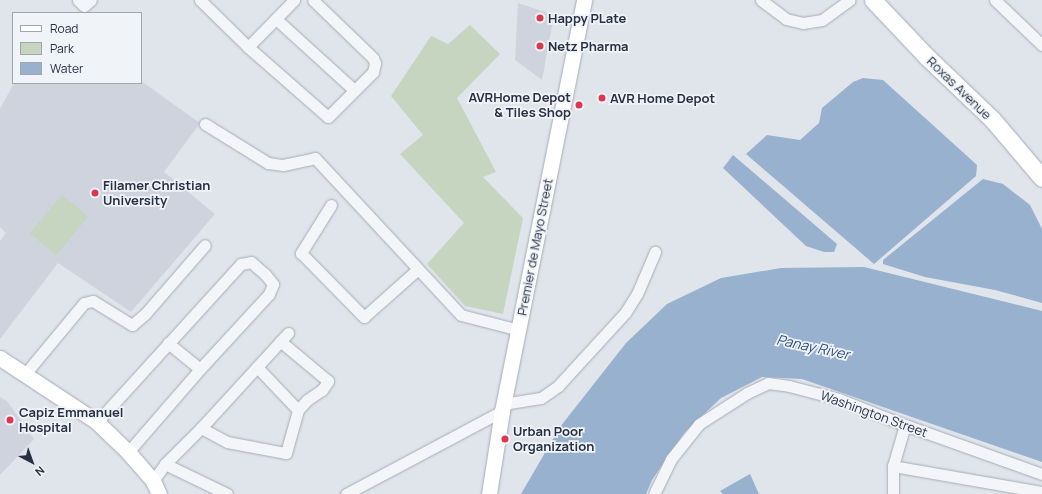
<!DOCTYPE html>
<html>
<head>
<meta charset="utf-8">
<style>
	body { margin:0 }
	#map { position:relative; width:1042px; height:494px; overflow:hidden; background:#e0e4eb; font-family:Manrope,sans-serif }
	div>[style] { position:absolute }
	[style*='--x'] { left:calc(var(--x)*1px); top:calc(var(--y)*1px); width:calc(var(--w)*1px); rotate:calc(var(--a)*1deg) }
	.built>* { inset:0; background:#ced3dd }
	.green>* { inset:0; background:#c5d5c0; transform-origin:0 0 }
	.water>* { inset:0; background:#97b1cf }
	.roads { filter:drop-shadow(0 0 1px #a5abb6) drop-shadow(0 0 1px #a5abb6) }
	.street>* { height:11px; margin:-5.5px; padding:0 5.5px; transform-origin:5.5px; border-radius:5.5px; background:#f3f5f8 }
	.secondary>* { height:15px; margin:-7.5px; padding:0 7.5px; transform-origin:7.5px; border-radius:7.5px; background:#fff }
	.primary>* { height:17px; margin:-8.5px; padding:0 8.5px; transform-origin:8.5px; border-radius:8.5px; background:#fff }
	.dots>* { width:11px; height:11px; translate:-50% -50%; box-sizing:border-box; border:2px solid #f0f3f8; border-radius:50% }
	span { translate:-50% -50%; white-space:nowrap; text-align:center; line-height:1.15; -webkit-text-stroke:3.5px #f0f3f8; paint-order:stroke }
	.poi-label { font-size:13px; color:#273144; font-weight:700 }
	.left { translate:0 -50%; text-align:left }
	.right { translate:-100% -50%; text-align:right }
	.street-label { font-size:13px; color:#273144 }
	.water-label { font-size:14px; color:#2c4f7d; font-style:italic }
	.legend { position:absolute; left:12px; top:12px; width:130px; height:72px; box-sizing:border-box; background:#f0f3f8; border:1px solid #a0a5b0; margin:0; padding:5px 7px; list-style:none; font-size:12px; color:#273144 }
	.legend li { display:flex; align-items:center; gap:8px; height:20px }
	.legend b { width:20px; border:1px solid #a0a5b0 }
	.north { position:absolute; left:12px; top:442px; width:40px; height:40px; -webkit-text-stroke:3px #f0f3f8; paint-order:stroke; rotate:139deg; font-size:11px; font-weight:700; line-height:16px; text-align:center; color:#273144 }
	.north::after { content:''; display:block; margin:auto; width:14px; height:18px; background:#273144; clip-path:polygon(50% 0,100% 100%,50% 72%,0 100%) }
</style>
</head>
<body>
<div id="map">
	<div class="built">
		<i style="clip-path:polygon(518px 3px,554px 15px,542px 80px,515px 60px)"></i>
		<i style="clip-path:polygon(141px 81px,200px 123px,164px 172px,215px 214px,131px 312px,58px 263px,0 339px,0 241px,6px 233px,0 227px,0 109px,14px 83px,141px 83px)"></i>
		<i style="clip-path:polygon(0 397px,7px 401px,34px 439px,0 475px)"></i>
	</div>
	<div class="green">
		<i style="clip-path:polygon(470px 25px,500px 54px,457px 98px,496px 172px,483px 177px,523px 218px,503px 314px,465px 306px,427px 264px,464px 223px,400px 154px,423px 135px,391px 96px,431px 36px,448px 44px)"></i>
		<i style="left:62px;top:195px;width:34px;height:50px;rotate:40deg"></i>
	</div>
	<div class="water">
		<i style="clip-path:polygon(863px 78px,883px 80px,977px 165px,976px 176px,874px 264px,746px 154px,767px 135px,800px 140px,819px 123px,822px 108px,853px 82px)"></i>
		<i style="clip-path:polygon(733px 155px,837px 244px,834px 252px,824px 252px,806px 246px,723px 168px)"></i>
		<i style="clip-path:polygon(983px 179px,1003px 184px,1030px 205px,1042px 229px,1042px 303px,995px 290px,925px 277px,883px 264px,883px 260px)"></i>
		<i style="clip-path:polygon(864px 267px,1042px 311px,1042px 462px,802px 379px,762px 377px,721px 398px,684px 433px,652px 480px,646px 494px,521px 494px,560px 427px,626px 343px,667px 304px,721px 278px,781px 268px)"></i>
		<i style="clip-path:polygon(750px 474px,759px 494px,723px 494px,720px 491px)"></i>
	</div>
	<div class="roads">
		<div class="street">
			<i style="--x:78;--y:0;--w:8;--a:45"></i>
			<i style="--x:84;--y:6;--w:9;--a:-41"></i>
			<i style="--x:200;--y:0;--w:67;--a:44.4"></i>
			<i style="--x:248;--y:47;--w:106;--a:41.2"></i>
			<i style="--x:328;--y:117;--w:64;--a:-45"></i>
			<i style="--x:373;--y:72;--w:9;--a:-77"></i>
			<i style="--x:375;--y:63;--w:5;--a:-112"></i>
			<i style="--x:373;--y:58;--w:83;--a:-136"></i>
			<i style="--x:761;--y:0;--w:31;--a:37"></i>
			<i style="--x:786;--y:19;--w:17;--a:13"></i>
			<i style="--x:803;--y:23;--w:19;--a:-9"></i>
			<i style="--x:822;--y:20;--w:34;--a:-36"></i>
			<i style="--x:995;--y:0;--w:65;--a:43.8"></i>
			<i style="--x:276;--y:19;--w:105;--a:42.3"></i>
			<i style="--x:248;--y:47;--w:66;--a:-45.6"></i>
			<i style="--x:205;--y:124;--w:74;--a:31.8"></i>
			<i style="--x:268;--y:163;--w:15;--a:8"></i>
			<i style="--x:283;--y:165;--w:33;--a:-12"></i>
			<i style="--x:315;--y:158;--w:214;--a:47.1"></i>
			<i style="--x:461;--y:315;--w:60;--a:14.5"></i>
			<i style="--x:331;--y:205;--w:57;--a:122"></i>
			<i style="--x:301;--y:253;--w:90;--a:45.5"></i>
			<i style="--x:364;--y:317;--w:72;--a:-41.6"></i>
			<i style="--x:168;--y:343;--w:41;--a:39.1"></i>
			<i style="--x:257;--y:367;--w:59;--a:46.4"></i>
			<i style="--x:25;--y:374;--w:92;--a:-50.3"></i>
			<i style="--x:84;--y:303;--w:9;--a:-13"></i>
			<i style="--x:93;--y:301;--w:46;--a:31.6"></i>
			<i style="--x:132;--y:325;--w:17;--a:-40"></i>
			<i style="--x:145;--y:314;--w:91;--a:-49"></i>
			<i style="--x:503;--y:404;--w:38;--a:-9"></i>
			<i style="--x:541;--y:398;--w:21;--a:-35"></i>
			<i style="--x:558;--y:386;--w:99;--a:-47.5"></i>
			<i style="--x:625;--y:313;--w:22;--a:-58"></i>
			<i style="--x:637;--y:294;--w:46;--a:-66.8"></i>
			<i style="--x:97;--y:422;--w:214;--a:-47.7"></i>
			<i style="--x:241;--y:264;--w:10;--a:-11"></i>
			<i style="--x:251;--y:262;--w:18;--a:41"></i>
			<i style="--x:265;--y:274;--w:13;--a:51"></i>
			<i style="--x:273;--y:284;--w:11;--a:112"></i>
			<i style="--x:269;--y:294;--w:102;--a:132.6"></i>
			<i style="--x:200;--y:369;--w:110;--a:130.9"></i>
			<i style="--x:201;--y:428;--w:30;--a:28"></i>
			<i style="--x:227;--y:442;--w:60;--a:10.6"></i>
			<i style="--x:286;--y:453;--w:45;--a:-74.4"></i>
			<i style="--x:298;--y:410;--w:13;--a:-48"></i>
			<i style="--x:307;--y:400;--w:18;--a:-34"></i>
			<i style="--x:322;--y:390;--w:11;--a:-56"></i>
			<i style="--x:328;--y:381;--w:62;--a:-140.2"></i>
			<i style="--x:165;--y:464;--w:69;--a:25.8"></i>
			<i style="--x:893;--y:466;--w:151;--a:9.9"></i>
			<i style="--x:153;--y:481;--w:21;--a:-55"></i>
			<i style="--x:165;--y:464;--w:51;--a:-45"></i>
			<i style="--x:201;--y:428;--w:129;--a:-47.5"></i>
			<i style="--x:346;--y:494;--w:177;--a:-28"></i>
			<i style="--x:654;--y:494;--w:39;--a:-64"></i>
			<i style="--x:671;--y:459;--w:45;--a:-51.3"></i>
			<i style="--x:699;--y:424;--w:57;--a:-32.9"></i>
			<i style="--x:747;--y:393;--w:23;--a:-25"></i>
			<i style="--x:768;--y:383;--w:21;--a:8"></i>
			<i style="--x:789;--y:386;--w:52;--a:14.6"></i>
			<i style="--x:839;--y:399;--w:71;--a:21.5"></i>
			<i style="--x:905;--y:425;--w:145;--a:19.7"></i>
			<i style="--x:893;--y:494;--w:28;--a:-90"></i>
			<i style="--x:893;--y:466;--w:43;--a:-73.7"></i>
		</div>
		<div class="secondary">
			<i style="--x:0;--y:358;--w:116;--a:33.4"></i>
			<i style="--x:97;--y:422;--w:43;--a:44.1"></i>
			<i style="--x:128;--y:452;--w:38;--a:49"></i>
			<i style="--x:153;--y:481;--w:14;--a:65"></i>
			<i style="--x:489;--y:494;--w:84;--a:-81.1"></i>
			<i style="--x:502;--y:411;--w:419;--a:-78.7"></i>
		</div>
		<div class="primary">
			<i style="--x:873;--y:0;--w:77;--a:46.6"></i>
			<i style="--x:926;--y:56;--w:91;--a:43.7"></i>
			<i style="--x:992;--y:119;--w:77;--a:49.7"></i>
		</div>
	</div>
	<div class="dots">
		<i style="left:540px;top:18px;background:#dd374e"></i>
		<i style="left:540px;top:46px;background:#dd374e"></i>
		<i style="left:602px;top:98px;background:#dd374e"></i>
		<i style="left:579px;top:105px;background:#dd374e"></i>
		<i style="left:95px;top:193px;background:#dd374e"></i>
		<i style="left:10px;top:420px;background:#dd374e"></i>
		<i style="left:505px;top:439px;background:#dd374e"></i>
	</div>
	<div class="poi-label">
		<span class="left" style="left:548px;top:18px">Happy PLate</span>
		<span class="left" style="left:548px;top:46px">Netz Pharma</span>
		<span class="right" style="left:571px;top:105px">AVRHome Depot<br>&amp; Tiles Shop</span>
		<span class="left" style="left:610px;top:98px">AVR Home Depot</span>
		<span class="left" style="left:103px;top:193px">Filamer Christian<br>University</span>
		<span class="left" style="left:19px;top:420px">Capiz Emmanuel<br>Hospital</span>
		<span class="left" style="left:513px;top:439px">Urban Poor<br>Organization</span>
	</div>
	<div class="street-label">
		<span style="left:959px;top:88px;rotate:44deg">Roxas Avenue</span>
		<span style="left:535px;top:247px;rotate:-79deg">Premier de Mayo Street</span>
		<span style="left:874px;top:414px;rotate:20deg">Washington Street</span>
	</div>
	<div class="water-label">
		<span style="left:813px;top:347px;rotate:12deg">Panay River</span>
	</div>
	<ul class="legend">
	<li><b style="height:5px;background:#fff"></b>Road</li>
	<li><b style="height:11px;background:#c5d5c0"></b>Park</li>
	<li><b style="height:11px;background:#97b1cf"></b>Water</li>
	</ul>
	<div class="north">N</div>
</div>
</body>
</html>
